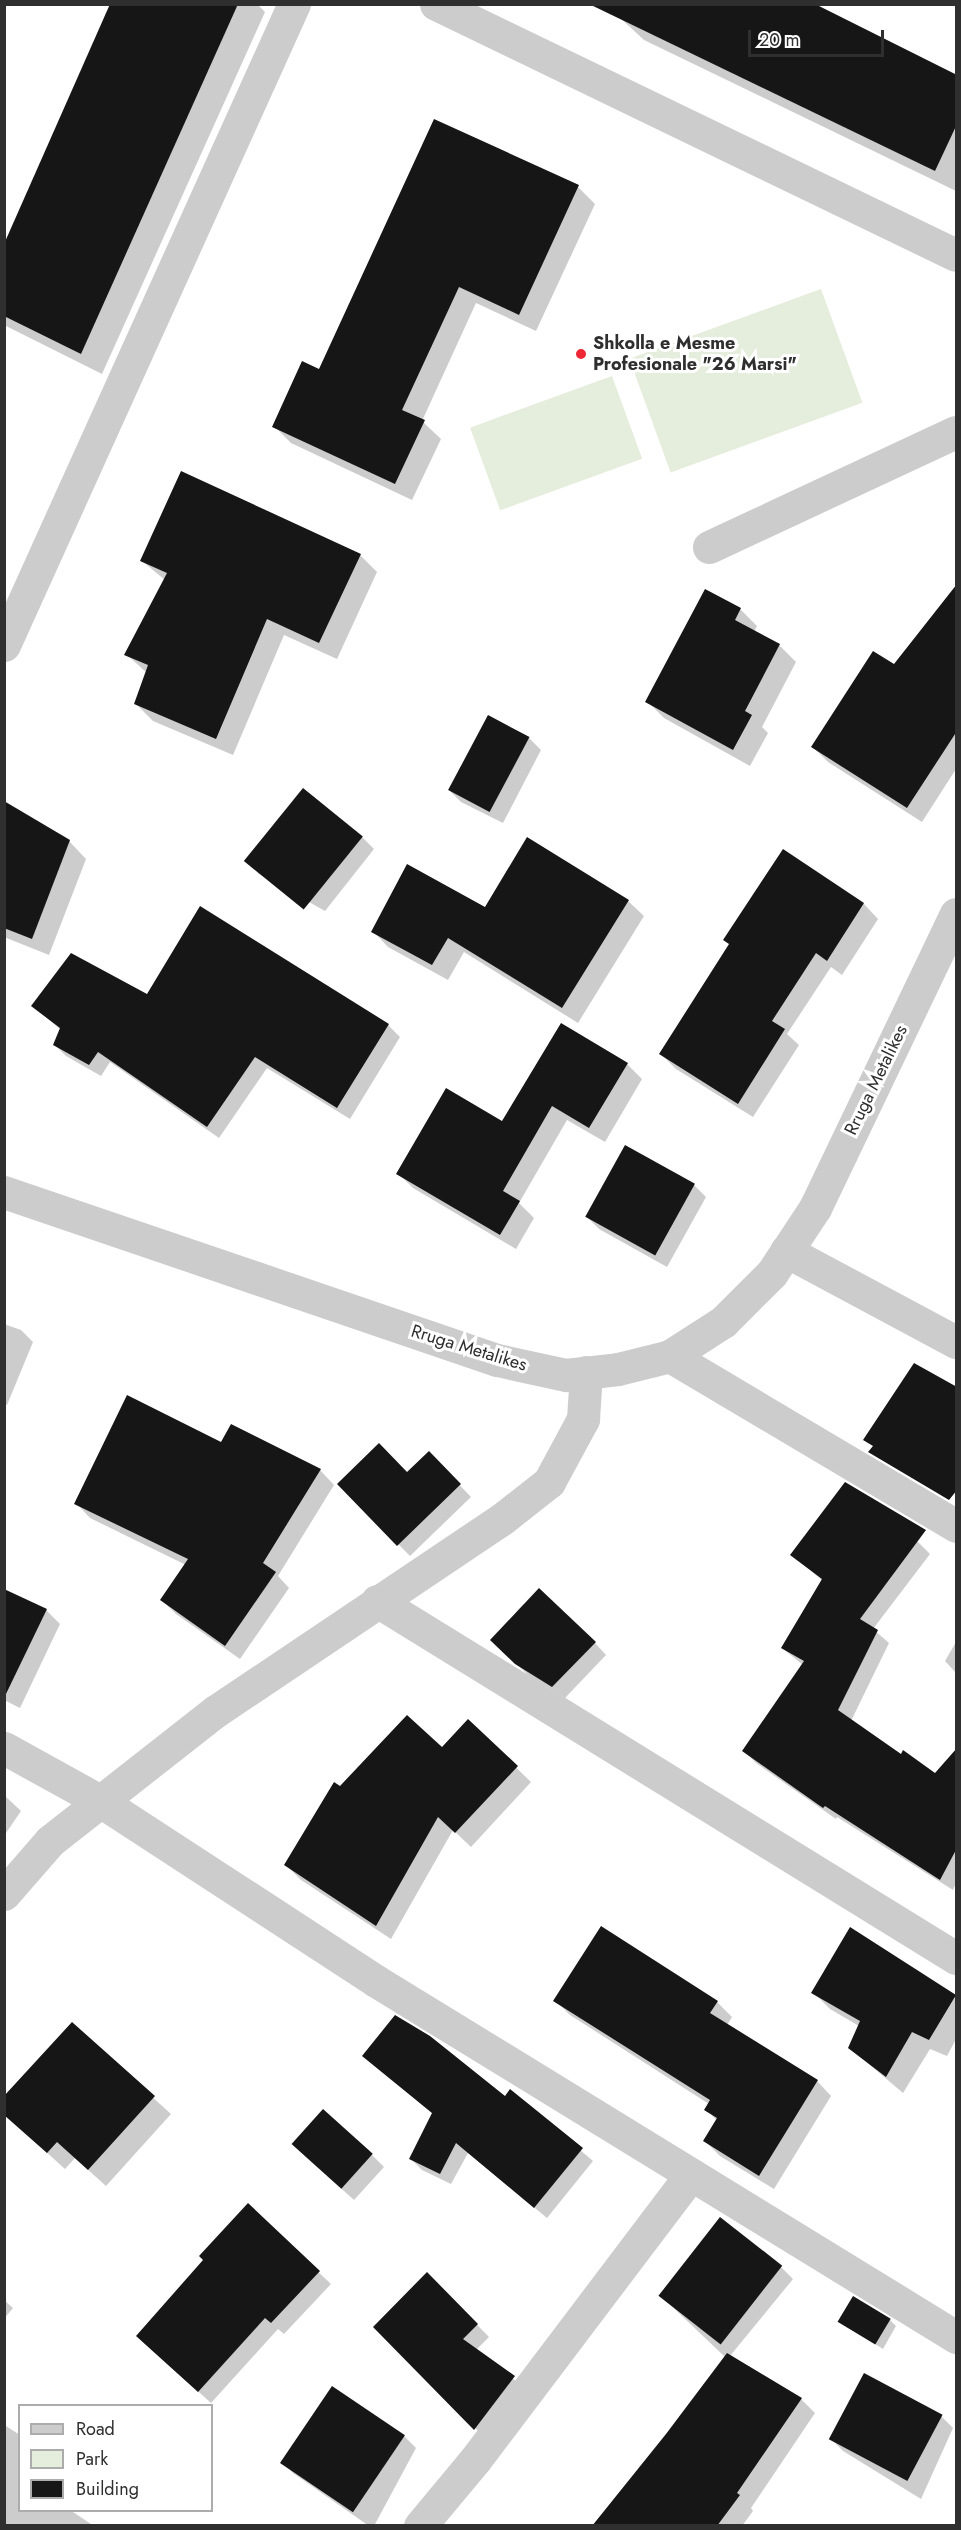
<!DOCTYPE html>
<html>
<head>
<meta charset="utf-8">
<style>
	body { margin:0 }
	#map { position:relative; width:961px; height:2530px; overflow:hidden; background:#fff; font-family:Jost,sans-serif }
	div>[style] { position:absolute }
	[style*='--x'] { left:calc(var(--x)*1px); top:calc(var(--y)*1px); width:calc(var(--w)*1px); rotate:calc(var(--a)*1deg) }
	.green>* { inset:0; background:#e5eddc; transform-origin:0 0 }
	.shadow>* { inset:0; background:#0003 }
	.building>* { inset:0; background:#161616; transform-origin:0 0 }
	.minor>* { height:33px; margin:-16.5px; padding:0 16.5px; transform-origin:16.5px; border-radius:16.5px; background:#ccc }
	.dots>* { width:16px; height:16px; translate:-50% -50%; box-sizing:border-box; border:3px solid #fff; border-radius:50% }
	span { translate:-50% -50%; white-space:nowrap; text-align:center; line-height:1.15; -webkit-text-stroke:6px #fff; paint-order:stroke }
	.poi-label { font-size:18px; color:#2f2f2f; font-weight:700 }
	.left { translate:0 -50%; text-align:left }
	.street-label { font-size:18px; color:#2f2f2f }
	.frame { position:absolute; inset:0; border:6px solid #2f2f2f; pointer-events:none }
	.legend { position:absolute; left:18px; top:2404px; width:195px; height:108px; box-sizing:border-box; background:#fff; border:2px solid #acacac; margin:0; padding:8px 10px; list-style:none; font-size:18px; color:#2f2f2f }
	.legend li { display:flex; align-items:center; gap:12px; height:30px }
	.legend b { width:30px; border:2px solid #acacac }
	.scale { position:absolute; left:748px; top:30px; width:136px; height:27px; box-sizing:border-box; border:3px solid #2f2f2f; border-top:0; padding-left:8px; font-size:18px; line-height:21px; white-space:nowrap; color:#2f2f2f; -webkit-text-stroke:4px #fff; paint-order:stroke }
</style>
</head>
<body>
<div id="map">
	<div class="green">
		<i style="left:821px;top:289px;width:121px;height:204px;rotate:70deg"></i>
		<i style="left:612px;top:376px;width:88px;height:151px;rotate:70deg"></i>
	</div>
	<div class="shadow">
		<i style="clip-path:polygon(112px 4px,257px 4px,265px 12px,102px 374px,4px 325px,4px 248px)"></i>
		<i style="clip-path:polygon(605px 4px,956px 77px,956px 191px,644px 40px)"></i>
		<i style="clip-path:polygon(578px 187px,595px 204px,536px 331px,476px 303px,422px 421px,441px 439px,412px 500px,291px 443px,274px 426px,320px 371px)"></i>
		<i style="clip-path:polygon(360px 555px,377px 572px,337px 659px,284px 635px,233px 755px,153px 721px,136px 704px,147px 673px,126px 654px,165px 580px,142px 561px)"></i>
		<i style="clip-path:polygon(956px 586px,956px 769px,922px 822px,828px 762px,813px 747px,894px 666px)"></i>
		<i style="clip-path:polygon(740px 609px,757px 626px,754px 632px,779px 645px,796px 662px,762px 727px,768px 733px,750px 766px,664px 718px,647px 701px)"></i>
		<i style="clip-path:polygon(529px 738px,541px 750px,503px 823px,461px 802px,449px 790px)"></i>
		<i style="clip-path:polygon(4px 803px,69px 841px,86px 859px,49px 955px,4px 937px)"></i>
		<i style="clip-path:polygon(362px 837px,374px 849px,325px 911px,259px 874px,247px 862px)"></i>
		<i style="clip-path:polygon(784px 851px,864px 904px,878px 919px,842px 975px,831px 967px,787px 1034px,799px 1045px,753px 1117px,676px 1069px,661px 1054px,730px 945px)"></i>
		<i style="clip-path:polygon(628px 901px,644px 916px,578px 1023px,464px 952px,448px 980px,388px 947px,373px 931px,485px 909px)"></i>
		<i style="clip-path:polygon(147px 996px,388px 1025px,400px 1037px,350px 1119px,267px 1068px,219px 1138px,110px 1062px,101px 1076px,66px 1056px,54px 1044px,61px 1030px,33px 1006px)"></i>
		<i style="clip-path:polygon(627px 1064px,642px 1079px,605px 1142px,567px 1120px,519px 1203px,534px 1218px,516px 1249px,413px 1188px,398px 1173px)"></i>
		<i style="clip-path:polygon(694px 1185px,706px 1197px,667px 1267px,599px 1229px,587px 1217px)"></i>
		<i style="clip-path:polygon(4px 1324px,21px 1330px,33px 1342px,7px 1405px,4px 1404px)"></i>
		<i style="clip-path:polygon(222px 1444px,320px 1470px,334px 1485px,278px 1576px,289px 1588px,240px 1659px,176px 1614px,162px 1600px,186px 1565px,90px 1518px,76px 1503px)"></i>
		<i style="clip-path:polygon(429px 1453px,471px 1497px,410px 1556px,339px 1484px,407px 1474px)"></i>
		<i style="clip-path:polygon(839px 1493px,918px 1542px,930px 1554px,873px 1629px,889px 1643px,851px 1721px,902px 1756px,935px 1775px,956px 1771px,956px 1883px,953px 1890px,837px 1817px,836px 1819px,756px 1763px,744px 1751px,803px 1665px,782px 1648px,823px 1581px,792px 1555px)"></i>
		<i style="clip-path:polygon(4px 1590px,46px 1610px,60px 1624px,20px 1708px,4px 1700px)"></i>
		<i style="clip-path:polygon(956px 1642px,956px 1673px,945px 1661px)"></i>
		<i style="clip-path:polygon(595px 1643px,606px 1655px,565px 1698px,529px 1676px,504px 1652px)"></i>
		<i style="clip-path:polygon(468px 1721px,531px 1782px,471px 1847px,453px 1830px,391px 1939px,301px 1880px,286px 1865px,341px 1788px,442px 1749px)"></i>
		<i style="clip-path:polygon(4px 1795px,21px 1811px,4px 1836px)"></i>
		<i style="clip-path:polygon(813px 1992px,955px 1996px,956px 2039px,947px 2056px,930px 2049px,903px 2093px,850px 2048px,859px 2026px,830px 2009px)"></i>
		<i style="clip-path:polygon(555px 2000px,717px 2002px,732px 2017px,727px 2025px,817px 2081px,831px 2096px,774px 2189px,720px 2156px,705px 2141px,717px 2121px,706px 2109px,709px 2104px,570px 2015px)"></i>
		<i style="clip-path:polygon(72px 2024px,171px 2114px,106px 2186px,75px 2158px,65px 2169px,14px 2123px)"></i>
		<i style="clip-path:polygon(364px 2056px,505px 2098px,511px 2091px,593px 2161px,547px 2218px,468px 2153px,451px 2184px,422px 2170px,411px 2159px,433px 2114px)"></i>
		<i style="clip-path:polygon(372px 2155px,384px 2167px,354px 2200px,305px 2156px)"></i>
		<i style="clip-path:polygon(248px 2206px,331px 2284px,284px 2334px,278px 2329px,211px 2403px,150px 2348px,205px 2261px)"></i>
		<i style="clip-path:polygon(781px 2267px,793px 2279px,730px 2356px,801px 2399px,815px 2413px,751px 2508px,753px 2511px,742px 2526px,605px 2526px,725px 2357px,661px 2296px)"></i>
		<i style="clip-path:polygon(427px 2274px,489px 2337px,476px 2350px,526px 2389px,487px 2440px,375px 2327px)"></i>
		<i style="clip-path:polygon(4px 2300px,13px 2308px,4px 2319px)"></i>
		<i style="clip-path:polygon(890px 2320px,896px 2326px,883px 2349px,839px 2321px)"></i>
		<i style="clip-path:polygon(941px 2416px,953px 2428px,921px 2499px,843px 2451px,831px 2439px)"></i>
		<i style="clip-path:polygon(6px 2426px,20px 2435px,20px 2510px,70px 2510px,94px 2526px,4px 2526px)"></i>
		<i style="clip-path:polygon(404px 2436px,416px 2448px,374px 2526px,369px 2526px,293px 2473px,281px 2461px)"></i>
	</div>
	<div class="building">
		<i style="clip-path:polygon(110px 4px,238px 4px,81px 354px,4px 316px,4px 244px)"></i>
		<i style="clip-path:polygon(589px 4px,815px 4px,957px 75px,957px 124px,935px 171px)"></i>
		<i style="clip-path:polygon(434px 119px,579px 185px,519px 315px,459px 287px,402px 410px,425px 420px,395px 484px,272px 427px,302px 361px,319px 369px)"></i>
		<i style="clip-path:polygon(181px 471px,361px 554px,319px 643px,267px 619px,216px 739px,134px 704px,148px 665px,124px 655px,167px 573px,140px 561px)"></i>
		<i style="clip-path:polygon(957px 584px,957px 731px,907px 808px,811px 747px,873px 651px,894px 664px)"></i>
		<i style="clip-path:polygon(705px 589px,741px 608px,735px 620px,780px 644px,745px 711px,752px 715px,733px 750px,645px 702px)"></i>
		<i style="left:488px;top:715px;width:47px;height:85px;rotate:28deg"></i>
		<i style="left:303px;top:788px;width:77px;height:94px;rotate:39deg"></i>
		<i style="clip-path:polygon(4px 801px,70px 840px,32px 939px,4px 928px)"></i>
		<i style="clip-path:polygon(527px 837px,629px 900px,562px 1008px,448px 938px,432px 965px,371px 932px,407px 864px,485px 907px)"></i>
		<i style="clip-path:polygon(783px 849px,864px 903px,827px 961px,816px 953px,772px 1021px,785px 1029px,738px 1104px,659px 1054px,729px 944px,723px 940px)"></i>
		<i style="clip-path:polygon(200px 906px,389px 1024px,337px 1108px,255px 1057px,207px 1127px,98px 1052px,89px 1065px,53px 1045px,60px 1028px,31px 1006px,71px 953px,147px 994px)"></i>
		<i style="clip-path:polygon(561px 1023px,628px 1063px,589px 1128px,552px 1106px,503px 1191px,520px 1201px,500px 1235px,396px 1174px,446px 1088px,502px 1121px)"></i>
		<i style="left:625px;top:1145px;width:80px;height:82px;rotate:29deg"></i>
		<i style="clip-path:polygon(914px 1363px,957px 1387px,957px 1490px,949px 1500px,868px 1452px,873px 1446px,863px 1440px)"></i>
		<i style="clip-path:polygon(127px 1395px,221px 1442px,231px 1424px,321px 1469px,263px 1563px,276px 1572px,225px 1646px,160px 1600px,188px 1559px,74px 1504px)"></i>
		<i style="clip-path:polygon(379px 1443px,407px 1472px,429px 1451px,461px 1484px,397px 1546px,337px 1484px)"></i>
		<i style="clip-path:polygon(845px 1482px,926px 1530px,860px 1619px,878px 1630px,838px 1710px,901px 1754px,903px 1750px,935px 1773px,957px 1748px,957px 1848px,940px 1880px,825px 1806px,823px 1808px,742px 1751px,804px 1661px,781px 1648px,822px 1579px,790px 1555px)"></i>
		<i style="clip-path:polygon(539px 1588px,596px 1642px,552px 1687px,515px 1664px,490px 1640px)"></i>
		<i style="clip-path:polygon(4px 1589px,47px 1609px,4px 1698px)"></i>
		<i style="clip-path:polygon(407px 1715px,442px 1747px,468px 1719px,518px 1766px,455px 1833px,438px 1817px,376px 1926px,284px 1865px,334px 1782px,340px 1786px)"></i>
		<i style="clip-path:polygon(601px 1926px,718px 2001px,710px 2013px,818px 2080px,759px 2176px,703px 2141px,717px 2118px,704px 2110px,710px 2100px,553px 2001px)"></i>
		<i style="clip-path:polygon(850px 1927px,956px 1995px,929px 2040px,912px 2032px,886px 2077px,848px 2048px,860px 2021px,811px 1993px)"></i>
		<i style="clip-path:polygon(395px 2015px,430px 2036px,505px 2096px,510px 2089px,583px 2148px,534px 2208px,456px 2143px,440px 2174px,409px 2159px,432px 2113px,362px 2056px)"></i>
		<i style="clip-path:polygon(72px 2022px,155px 2096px,88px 2170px,57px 2142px,47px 2153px,4px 2115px,4px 2096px)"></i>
		<i style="left:323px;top:2109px;width:67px;height:47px;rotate:42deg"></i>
		<i style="clip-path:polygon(248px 2203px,320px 2271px,271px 2323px,265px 2318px,198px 2392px,136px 2336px,203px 2260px,199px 2256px)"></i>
		<i style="left:720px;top:2217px;width:79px;height:100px;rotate:38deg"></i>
		<i style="clip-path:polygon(427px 2272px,478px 2324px,463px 2339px,515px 2376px,474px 2430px,373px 2327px)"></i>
		<i style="left:853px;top:2296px;width:44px;height:30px;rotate:31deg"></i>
		<i style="clip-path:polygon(727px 2353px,802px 2398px,737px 2493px,740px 2495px,717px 2526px,592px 2526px,666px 2434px)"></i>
		<i style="left:864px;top:2373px;width:89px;height:75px;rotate:28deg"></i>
		<i style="left:332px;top:2386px;width:88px;height:93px;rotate:34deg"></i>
	</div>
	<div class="minor">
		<i style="--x:436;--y:4;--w:577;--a:25.77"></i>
		<i style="--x:709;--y:547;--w:272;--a:-25"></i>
		<i style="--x:4;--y:645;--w:704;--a:-65.66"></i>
		<i style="--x:4;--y:1192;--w:521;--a:18.82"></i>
		<i style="--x:497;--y:1360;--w:71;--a:12.3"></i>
		<i style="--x:566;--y:1375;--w:52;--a:-6.6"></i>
		<i style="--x:618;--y:1369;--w:54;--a:-14"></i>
		<i style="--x:670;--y:1356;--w:63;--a:-32.7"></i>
		<i style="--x:723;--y:1322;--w:69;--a:-45"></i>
		<i style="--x:772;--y:1273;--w:78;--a:-56.5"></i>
		<i style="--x:815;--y:1208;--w:326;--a:-64.4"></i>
		<i style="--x:786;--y:1251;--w:193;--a:28.2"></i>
		<i style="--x:670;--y:1356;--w:333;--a:30.7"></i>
		<i style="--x:377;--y:1601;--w:680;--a:31.66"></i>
		<i style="--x:4;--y:1748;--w:110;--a:28.9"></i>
		<i style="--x:100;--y:1801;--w:330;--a:33.1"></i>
		<i style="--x:376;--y:1981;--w:681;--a:31.54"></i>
		<i style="--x:4;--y:1894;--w:70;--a:-49"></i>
		<i style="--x:50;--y:1841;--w:211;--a:-38.1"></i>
		<i style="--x:216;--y:1711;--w:344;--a:-33.9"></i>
		<i style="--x:502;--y:1519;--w:60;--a:-38.2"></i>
		<i style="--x:549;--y:1482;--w:72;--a:-61.6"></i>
		<i style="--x:583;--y:1419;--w:47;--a:-86.3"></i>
		<i style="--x:420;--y:2526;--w:86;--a:-50.2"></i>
		<i style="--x:475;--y:2460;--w:358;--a:-52.9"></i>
	</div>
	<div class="dots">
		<i style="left:581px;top:354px;background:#ee2835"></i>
	</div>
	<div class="poi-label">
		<span class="left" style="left:593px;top:354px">Shkolla e Mesme<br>Profesionale "26 Marsi"</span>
	</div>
	<div class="street-label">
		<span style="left:876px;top:1080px;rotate:-64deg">Rruga Metalikes</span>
		<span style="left:469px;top:1348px;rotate:17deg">Rruga Metalikes</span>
	</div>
	<div class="frame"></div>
	<ul class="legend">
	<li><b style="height:8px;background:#ccc"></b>Road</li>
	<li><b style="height:16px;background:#e5eddc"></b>Park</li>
	<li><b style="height:16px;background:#161616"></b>Building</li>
	</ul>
	<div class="scale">20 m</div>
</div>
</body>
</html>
